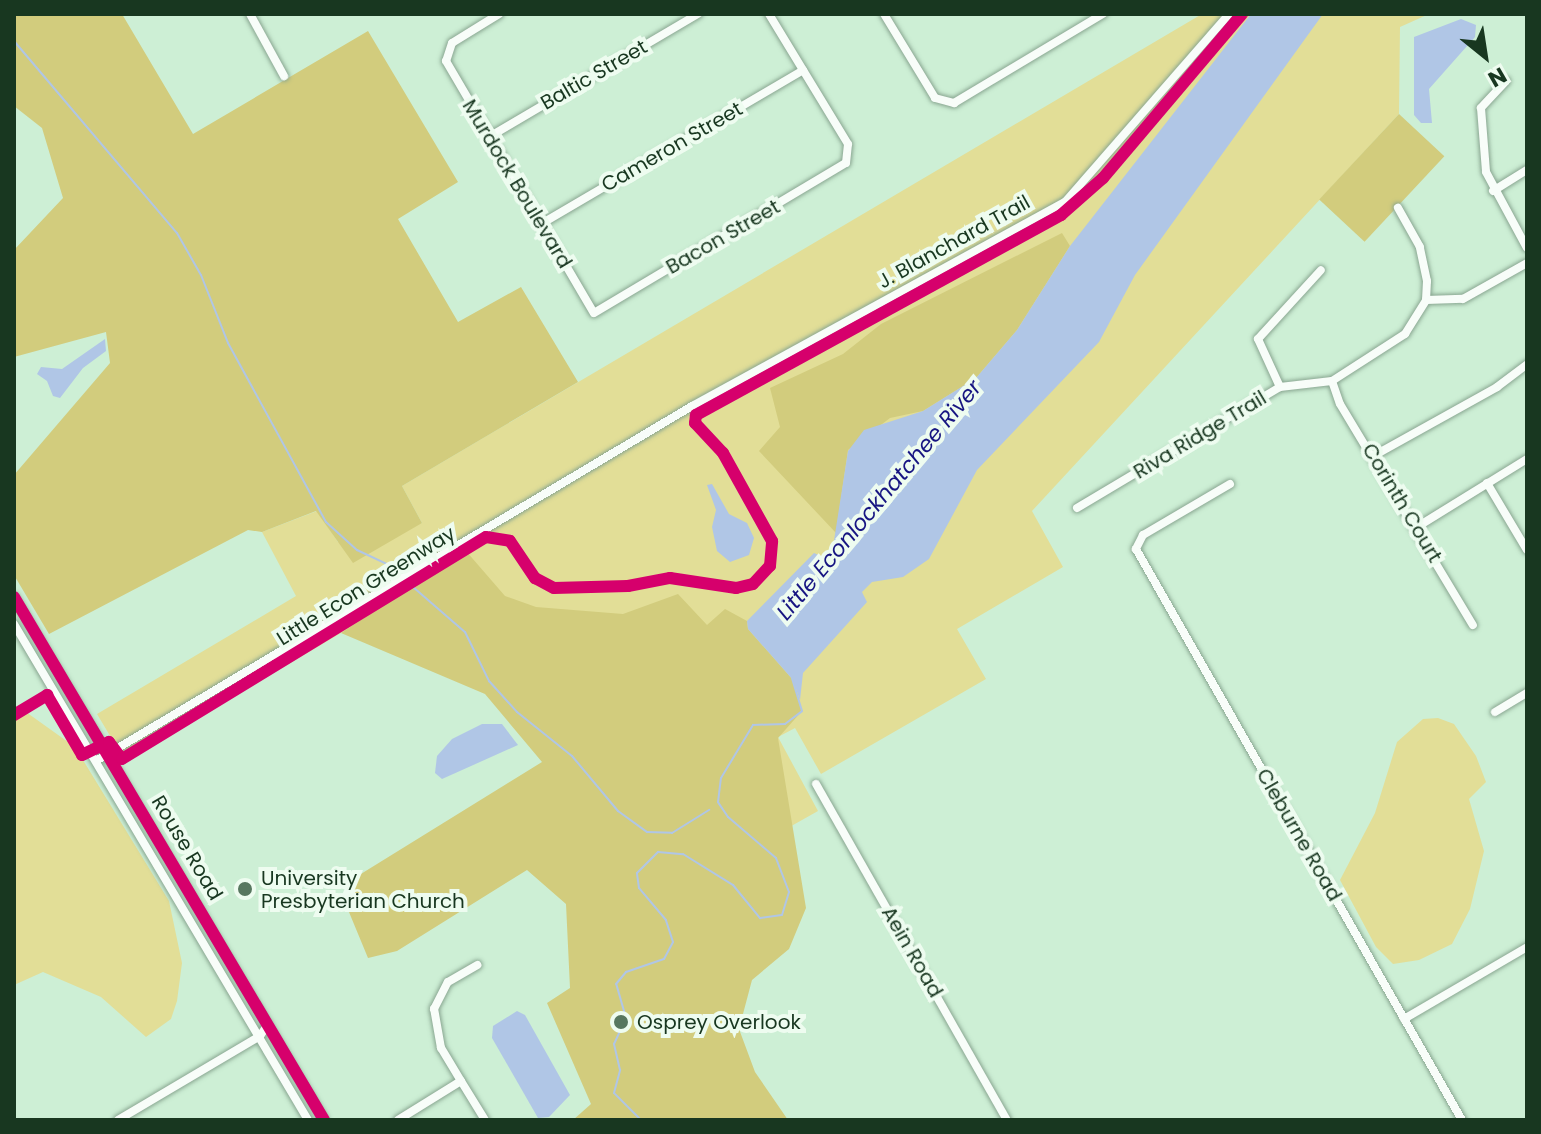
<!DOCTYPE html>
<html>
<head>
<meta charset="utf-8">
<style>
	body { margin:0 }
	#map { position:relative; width:1541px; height:1134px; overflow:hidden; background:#cdefd5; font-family:Poppins,sans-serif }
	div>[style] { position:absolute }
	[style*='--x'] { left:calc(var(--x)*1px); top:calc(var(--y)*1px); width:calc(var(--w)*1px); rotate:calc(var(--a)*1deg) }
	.green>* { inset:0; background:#e2de97 }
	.forest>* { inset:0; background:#d2cc7d; transform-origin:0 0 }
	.water>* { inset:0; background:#b0c6e6 }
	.stream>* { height:2px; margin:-1px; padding:0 1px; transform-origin:1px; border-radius:1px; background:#b0c6e6 }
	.roads { filter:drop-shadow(0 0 2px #89a691) drop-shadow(0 0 2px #89a691) }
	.minor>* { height:8px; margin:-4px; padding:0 4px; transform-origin:4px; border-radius:4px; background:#f8fdf9 }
	.cycleway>* { height:12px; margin:-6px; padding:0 6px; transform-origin:6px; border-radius:6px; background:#d6006c }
	.dots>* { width:22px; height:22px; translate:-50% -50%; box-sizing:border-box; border:4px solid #eefcf0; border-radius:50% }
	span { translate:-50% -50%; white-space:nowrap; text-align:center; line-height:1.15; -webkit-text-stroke:8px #eefcf0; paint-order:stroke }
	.street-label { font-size:20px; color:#183720 }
	.poi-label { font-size:20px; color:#183720 }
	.left { translate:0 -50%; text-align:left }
	.water-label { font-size:22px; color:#171582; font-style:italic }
	.frame { position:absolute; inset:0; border:16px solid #183720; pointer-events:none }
	.north { position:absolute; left:1445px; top:16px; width:80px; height:80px; -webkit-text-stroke:6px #eefcf0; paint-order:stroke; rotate:150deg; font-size:22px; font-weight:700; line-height:32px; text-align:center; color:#183720 }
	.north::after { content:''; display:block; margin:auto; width:28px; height:36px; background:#183720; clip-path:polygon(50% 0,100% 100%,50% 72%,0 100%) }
</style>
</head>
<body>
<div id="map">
	<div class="green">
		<i style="clip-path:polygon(1202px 14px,1429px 14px,1400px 27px,1399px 114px,1032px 511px,1063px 567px,957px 629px,986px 679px,821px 774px,795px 728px,778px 737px,818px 811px,645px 908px,449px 569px,125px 761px,97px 714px,296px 596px,262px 532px,317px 511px,338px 542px,422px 523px,402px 486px)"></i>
		<i style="clip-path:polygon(26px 712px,75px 747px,169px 901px,182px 963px,177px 1001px,171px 1019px,146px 1037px,101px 997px,43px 972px,14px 985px,14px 719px)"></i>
		<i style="clip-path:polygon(1438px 718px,1454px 724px,1476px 756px,1486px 782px,1469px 799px,1484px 851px,1470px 909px,1452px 944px,1419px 960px,1393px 964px,1376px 947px,1340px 880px,1375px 813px,1397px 742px,1423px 719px)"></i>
	</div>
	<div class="forest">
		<i style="clip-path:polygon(14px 14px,122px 14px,193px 134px,368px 31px,458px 182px,398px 219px,458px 322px,521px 287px,578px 382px,402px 486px,422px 523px,353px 563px,316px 511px,262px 532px,248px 530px,49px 634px,14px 575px,14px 475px,110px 363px,106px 332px,14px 357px,14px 250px,63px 198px,42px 128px,14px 106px)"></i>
		<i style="left:1399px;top:114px;width:62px;height:117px;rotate:43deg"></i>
		<i style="clip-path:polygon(1062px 233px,1070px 246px,1017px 330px,976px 378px,923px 411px,890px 418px,848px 450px,836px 533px,759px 451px,780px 427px,770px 388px,843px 354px,881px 324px)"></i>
		<i style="clip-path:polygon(466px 551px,505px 596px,536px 607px,623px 614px,678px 594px,707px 625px,725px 609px,747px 621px,748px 629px,793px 680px,802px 711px,778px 738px,806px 908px,789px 949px,752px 980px,739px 1029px,755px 1072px,788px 1120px,573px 1120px,591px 1104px,547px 1003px,570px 988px,566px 904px,527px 870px,397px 951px,368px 958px,344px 900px,356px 877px,542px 762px,485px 694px,341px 633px)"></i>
	</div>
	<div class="water">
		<i style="clip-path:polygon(1251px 14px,1323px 14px,1135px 275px,1099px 342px,977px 470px,929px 559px,903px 577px,872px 582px,862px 592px,867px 602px,803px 673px,800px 700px,793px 680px,748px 629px,747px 621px,814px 553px,823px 557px,833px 547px,848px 451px,864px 430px,923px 411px,976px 378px,1017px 330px,1070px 246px)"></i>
		<i style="clip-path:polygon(1461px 19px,1476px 25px,1475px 37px,1429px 89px,1432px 123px,1421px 123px,1414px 115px,1414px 37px)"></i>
		<i style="clip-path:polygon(105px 339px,106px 351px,83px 368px,60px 398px,53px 396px,47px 381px,37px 374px,41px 367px,62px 369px)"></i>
		<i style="clip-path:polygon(712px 484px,729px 514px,747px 523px,754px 538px,749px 555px,730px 562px,717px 551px,712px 527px,716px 510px,707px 485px)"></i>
		<i style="clip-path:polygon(482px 724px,502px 724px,518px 745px,442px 779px,435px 773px,437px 756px,452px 739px)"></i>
		<i style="clip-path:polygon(517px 1011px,525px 1015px,570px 1095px,549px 1117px,538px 1118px,492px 1038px,493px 1026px)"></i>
	</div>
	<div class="stream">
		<i style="--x:14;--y:41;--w:252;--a:49.7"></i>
		<i style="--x:177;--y:233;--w:48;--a:60.3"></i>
		<i style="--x:201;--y:275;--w:73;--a:68.3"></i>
		<i style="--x:228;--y:343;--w:204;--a:61.3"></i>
		<i style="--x:326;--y:522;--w:42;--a:42.1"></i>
		<i style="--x:357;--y:550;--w:52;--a:25.1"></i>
		<i style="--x:413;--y:587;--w:69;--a:40.9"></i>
		<i style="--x:465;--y:632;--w:55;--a:63.9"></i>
		<i style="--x:489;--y:681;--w:42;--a:47.9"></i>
		<i style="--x:517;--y:712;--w:70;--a:38.7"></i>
		<i style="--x:572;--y:756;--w:72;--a:50.1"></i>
		<i style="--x:618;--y:811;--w:36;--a:36"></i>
		<i style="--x:647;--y:832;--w:25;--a:2"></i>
		<i style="--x:672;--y:833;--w:44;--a:-31.9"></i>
		<i style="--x:641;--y:1120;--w:38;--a:-135"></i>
		<i style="--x:614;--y:1093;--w:24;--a:-75"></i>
		<i style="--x:620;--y:1070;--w:27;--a:-103"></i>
		<i style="--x:614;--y:1044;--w:29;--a:-65"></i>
		<i style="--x:626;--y:1018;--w:35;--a:-106"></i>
		<i style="--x:616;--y:984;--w:16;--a:-50"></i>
		<i style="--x:626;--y:972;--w:40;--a:-18.9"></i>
		<i style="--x:664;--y:959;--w:19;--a:-62"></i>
		<i style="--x:673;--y:942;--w:23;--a:-108"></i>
		<i style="--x:666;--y:920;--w:42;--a:-130.2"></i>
		<i style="--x:639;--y:888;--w:15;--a:-98"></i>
		<i style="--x:637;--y:873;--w:30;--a:-45"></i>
		<i style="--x:658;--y:852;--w:25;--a:5"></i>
		<i style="--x:683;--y:854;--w:59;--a:31.8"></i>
		<i style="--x:733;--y:885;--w:43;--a:50.7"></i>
		<i style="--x:760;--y:918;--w:22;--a:-8"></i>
		<i style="--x:782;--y:915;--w:24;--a:-73"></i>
		<i style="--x:789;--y:892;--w:36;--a:-111"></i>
		<i style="--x:776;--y:858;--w:63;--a:-139.5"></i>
		<i style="--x:728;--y:817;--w:18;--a:-124"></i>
		<i style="--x:718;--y:802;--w:24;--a:-83"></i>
		<i style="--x:721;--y:778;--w:62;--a:-58.9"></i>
		<i style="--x:753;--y:725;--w:32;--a:-2"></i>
		<i style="--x:785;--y:724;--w:21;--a:-37"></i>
		<i style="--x:802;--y:711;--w:34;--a:-107"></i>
	</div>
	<div class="roads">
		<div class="minor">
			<i style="--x:250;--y:14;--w:71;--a:61.3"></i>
			<i style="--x:499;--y:14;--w:55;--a:148.3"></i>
			<i style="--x:452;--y:43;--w:19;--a:108"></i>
			<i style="--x:446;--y:61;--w:292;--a:59.6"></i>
			<i style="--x:594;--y:313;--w:293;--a:-30.8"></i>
			<i style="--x:846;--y:163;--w:19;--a:-84"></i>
			<i style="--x:848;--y:144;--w:152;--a:-121.3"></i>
			<i style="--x:884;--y:14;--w:98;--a:58.7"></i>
			<i style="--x:935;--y:98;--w:20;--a:15"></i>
			<i style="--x:954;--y:103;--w:174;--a:-30.9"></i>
			<i style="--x:1506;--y:81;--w:37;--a:133"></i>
			<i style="--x:1481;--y:108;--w:64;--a:85.5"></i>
			<i style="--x:1486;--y:172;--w:86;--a:61.7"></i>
			<i style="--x:489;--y:137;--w:243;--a:-30.5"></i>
			<i style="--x:1493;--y:191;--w:40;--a:-32"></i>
			<i style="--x:541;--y:224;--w:304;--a:-30.4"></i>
			<i style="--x:1426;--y:300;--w:37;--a:-2"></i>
			<i style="--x:1463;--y:299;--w:73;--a:-29.4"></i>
			<i style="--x:1332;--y:381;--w:24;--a:71"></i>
			<i style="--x:1340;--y:404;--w:258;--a:59"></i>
			<i style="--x:1280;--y:387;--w:53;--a:-114.6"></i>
			<i style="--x:1258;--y:339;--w:93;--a:-47.6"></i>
			<i style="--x:1375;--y:455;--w:140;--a:-29.1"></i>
			<i style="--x:1497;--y:387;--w:38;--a:-37"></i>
			<i style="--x:1487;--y:483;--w:78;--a:59.2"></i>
			<i style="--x:1230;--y:484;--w:101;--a:149.6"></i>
			<i style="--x:1143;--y:535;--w:16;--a:117"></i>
			<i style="--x:1136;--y:549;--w:658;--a:60.28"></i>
			<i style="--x:1077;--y:508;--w:236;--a:-30.8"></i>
			<i style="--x:1280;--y:387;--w:52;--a:-6.6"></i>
			<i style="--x:1332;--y:381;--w:87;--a:-32.8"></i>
			<i style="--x:1405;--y:334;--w:40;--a:-58"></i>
			<i style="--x:1426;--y:300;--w:19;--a:-87"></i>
			<i style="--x:1427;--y:281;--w:35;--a:-102"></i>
			<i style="--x:1420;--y:247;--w:45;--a:-119.4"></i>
			<i style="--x:1417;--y:527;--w:129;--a:-31.7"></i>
			<i style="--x:14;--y:597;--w:608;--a:59.34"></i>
			<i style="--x:14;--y:624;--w:577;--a:59.34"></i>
			<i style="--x:1495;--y:712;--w:37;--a:-31"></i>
			<i style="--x:96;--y:761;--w:694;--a:-30.78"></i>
			<i style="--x:692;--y:406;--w:425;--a:-28.7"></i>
			<i style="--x:1065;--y:202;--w:249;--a:-48.9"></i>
			<i style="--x:816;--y:784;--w:386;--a:60.4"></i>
			<i style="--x:1404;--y:1019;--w:143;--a:-30.3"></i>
			<i style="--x:461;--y:1081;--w:39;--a:-121"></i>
			<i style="--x:441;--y:1048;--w:40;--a:-100"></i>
			<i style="--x:434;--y:1009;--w:30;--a:-63"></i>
			<i style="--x:448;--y:982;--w:34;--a:-30"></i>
			<i style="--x:118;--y:1120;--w:165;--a:-30.6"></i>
			<i style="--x:260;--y:1036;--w:14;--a:-56"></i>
			<i style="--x:398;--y:1120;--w:74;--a:-31.8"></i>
			<i style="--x:461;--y:1081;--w:46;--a:58.4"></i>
		</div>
	</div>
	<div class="cycleway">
		<i style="--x:14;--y:597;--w:608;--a:59.34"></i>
		<i style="--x:14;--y:715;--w:39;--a:-31"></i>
		<i style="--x:47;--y:695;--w:69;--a:59.7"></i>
		<i style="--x:82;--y:755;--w:30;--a:-26"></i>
		<i style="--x:109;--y:742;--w:21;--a:53"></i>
		<i style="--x:122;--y:759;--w:426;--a:-31.4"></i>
		<i style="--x:486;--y:537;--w:24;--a:9"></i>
		<i style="--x:510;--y:541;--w:45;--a:56"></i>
		<i style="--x:535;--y:578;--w:21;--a:28"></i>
		<i style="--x:554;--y:588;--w:74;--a:-1.5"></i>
		<i style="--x:628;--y:586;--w:43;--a:-10.8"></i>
		<i style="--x:670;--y:578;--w:67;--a:8.6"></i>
		<i style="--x:736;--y:588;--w:17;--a:-13"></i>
		<i style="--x:753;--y:584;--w:25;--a:-47"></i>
		<i style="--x:770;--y:566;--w:25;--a:-85"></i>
		<i style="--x:772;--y:541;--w:101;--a:-119.1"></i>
		<i style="--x:723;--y:453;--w:41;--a:-133"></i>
		<i style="--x:695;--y:423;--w:8;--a:-83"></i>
		<i style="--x:696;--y:415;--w:416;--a:-28.7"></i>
		<i style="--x:1061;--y:215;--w:56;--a:-41.4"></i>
		<i style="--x:1103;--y:178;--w:215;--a:-49.7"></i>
	</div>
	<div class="dots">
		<i style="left:245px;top:889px;background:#57775f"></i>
		<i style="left:621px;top:1022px;background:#57775f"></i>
	</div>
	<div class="street-label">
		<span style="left:594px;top:75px;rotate:-30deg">Baltic Street</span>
		<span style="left:672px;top:147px;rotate:-30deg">Cameron Street</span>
		<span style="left:517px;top:184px;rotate:59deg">Murdock Boulevard</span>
		<span style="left:723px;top:237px;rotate:-30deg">Bacon Street</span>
		<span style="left:954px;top:242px;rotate:-29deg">J. Blanchard Trail</span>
		<span style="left:1200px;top:435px;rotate:-31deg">Riva Ridge Trail</span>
		<span style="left:1402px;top:503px;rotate:59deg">Corinth Court</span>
		<span style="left:366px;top:586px;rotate:-32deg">Little Econ Greenway</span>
		<span style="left:1299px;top:835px;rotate:60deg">Cleburne Road</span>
		<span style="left:187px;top:848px;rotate:59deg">Rouse Road</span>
		<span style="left:912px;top:952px;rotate:60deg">Aein Road</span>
	</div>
	<div class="poi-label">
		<span class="left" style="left:261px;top:890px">University<br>Presbyterian Church</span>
		<span class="left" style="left:637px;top:1022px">Osprey Overlook</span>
	</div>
	<div class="water-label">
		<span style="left:879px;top:500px;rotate:-50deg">Little Econlockhatchee River</span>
	</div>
	<div class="frame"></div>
	<div class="north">N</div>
</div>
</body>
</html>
